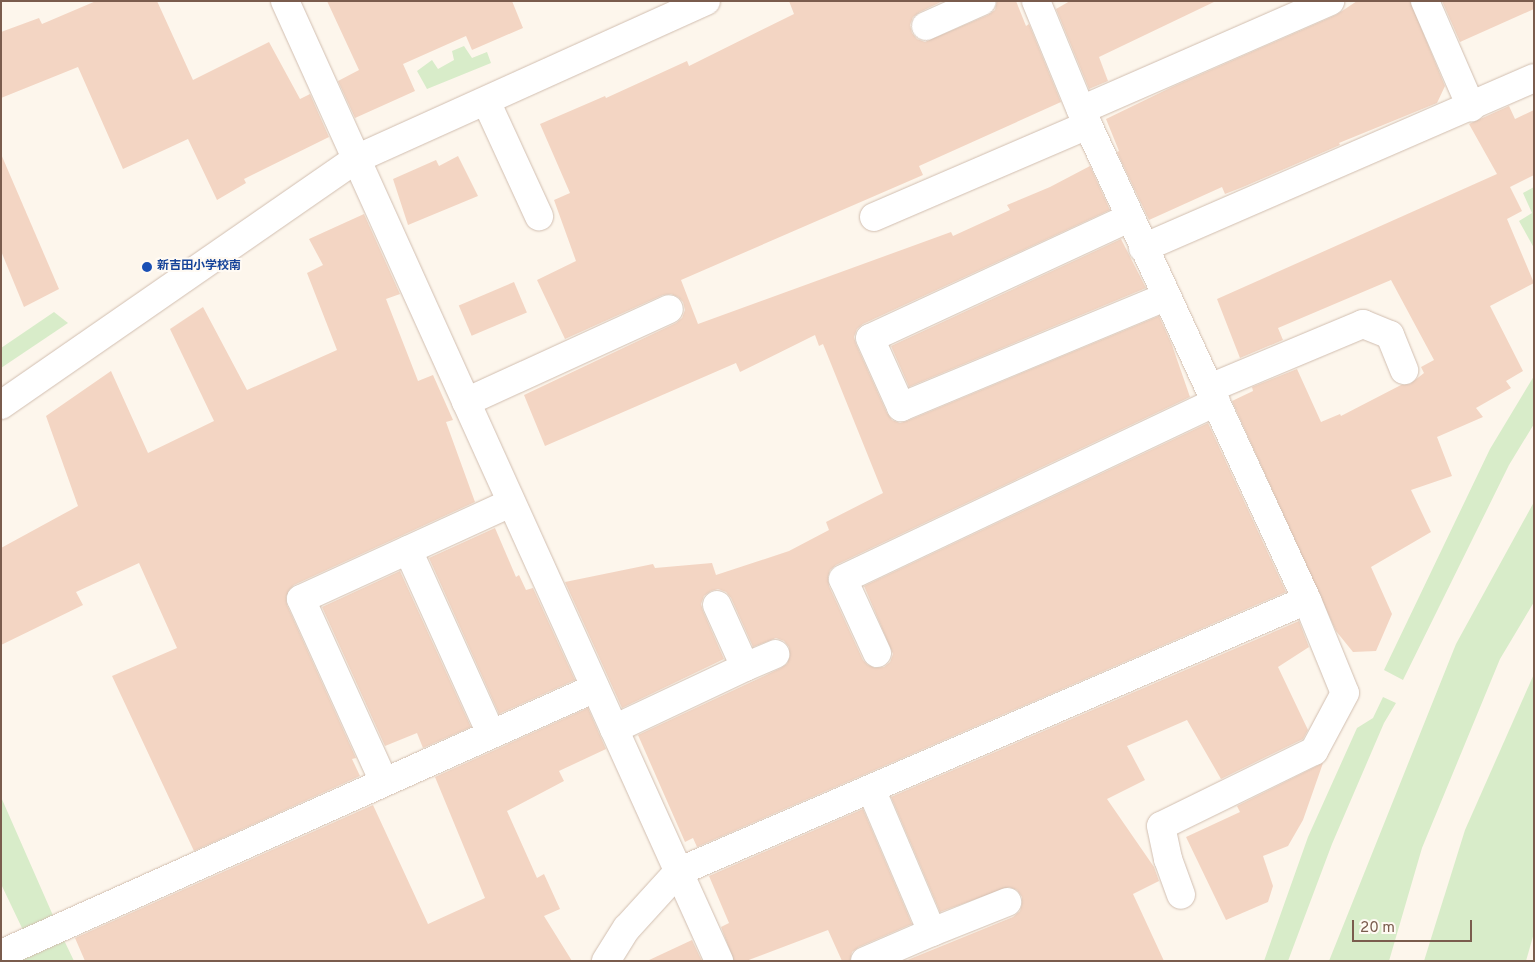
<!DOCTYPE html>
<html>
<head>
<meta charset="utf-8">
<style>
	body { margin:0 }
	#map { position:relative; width:1535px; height:962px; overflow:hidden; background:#fdf6ec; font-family:Overpass,"Noto Sans JP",sans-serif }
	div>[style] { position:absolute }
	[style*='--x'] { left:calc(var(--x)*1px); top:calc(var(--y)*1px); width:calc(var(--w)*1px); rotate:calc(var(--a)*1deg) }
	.green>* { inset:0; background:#d8ecc9 }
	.building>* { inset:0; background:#f3d5c3; transform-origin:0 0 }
	.roads { filter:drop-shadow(0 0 1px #d1beb0) drop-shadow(0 0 1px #d1beb0) }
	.minor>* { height:28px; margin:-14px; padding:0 14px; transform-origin:14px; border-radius:14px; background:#fff }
	.dots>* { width:14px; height:14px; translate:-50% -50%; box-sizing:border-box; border:2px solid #fffaf3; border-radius:50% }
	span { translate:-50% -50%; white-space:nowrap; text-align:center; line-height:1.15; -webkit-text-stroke:4px #fffaf3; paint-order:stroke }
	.transit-label { font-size:12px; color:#164399; font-weight:700 }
	.left { translate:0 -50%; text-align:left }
	.frame { position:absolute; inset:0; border:2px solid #7a5c4d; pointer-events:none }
	.scale { position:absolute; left:1352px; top:920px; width:120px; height:22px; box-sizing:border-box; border:2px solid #7a5c4d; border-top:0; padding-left:6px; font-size:15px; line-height:18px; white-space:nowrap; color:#7a5c4d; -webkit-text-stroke:4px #fffaf3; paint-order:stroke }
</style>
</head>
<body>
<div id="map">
	<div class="green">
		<i style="clip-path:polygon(464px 46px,472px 58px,487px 52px,491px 63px,427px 89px,417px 71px,432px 60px,438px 69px,454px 60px,452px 51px)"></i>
		<i style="clip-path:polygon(1534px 187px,1534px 248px,1519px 221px,1532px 213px,1523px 193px)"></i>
		<i style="clip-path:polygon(54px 312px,68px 323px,1px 368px,1px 348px)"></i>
		<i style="clip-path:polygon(1534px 376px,1534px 424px,1509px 465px,1403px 680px,1384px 670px,1490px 449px)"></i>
		<i style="clip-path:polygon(1534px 502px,1534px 602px,1500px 659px,1422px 848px,1389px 961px,1329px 961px,1456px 644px)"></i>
		<i style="clip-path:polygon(1534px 674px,1534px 933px,1526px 961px,1424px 961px,1465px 830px)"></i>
		<i style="clip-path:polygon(1383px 697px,1396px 703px,1384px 723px,1332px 844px,1288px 961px,1264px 961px,1308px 837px,1357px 728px,1373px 718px)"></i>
		<i style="clip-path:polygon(1px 797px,62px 936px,74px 961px,12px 961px,32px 949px,1px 884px)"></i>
	</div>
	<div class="building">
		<i style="clip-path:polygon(96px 1px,157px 1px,193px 80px,269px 42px,300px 99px,310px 94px,329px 137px,244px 179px,246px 183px,217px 200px,188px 139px,123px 169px,78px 67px,1px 98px,1px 32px,39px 18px,42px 24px)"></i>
		<i style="clip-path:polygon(327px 1px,512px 1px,523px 28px,472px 50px,466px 36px,403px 64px,415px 91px,355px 118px,338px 81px,359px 70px)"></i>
		<i style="clip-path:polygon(789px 1px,943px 1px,920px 12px,913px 17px,910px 25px,912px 33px,917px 39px,925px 42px,988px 15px,995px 10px,997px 1px,1016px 1px,1026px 26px,1029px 24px,1061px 102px,919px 166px,923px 175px,681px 280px,698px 324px,951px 232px,953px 236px,1010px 210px,1007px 205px,1050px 187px,1090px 166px,1110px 210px,863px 324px,857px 329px,854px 337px,856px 344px,887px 413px,892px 420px,900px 423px,907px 421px,1159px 316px,1172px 345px,1190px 397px,836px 565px,830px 570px,828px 577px,829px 586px,863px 660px,868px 665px,875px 668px,884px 667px,890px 662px,893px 654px,864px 586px,1208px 423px,1286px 592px,697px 847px,693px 838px,685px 842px,638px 735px,781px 668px,787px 664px,790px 656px,789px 647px,784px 641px,776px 638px,753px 647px,731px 598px,726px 592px,718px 589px,711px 591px,704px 596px,701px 604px,703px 611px,724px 659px,622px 708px,565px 582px,653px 564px,655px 568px,712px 563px,716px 575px,789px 551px,829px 530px,826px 522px,883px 493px,823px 344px,819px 346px,815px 335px,740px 372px,736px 363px,545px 446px,524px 395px,676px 323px,682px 318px,685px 310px,683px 302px,678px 297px,671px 294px,663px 295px,565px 339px,537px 280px,576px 261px,554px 200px,570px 193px,540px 124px,605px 96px,606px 98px,687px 61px,689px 66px,794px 14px)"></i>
		<i style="clip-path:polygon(1070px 1px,1216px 1px,1099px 57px,1108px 81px,1089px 89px,1056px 9px)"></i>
		<i style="clip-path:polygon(1357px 1px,1410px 1px,1445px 86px,1437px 103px,1339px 143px,1340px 145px,1243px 187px,1225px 194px,1222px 187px,1149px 220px,1117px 152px,1119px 151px,1106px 119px,1172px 87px,1336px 15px)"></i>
		<i style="clip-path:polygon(1442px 1px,1534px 1px,1534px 9px,1460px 42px)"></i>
		<i style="clip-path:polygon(1509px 106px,1515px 119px,1534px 110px,1534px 175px,1510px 187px,1522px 211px,1507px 219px,1534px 283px,1490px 306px,1523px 371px,1506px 381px,1511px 388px,1476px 408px,1483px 417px,1437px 437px,1452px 476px,1411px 490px,1431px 532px,1371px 567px,1392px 614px,1376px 651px,1353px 652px,1336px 631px,1232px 401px,1253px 391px,1252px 387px,1297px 369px,1321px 422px,1340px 414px,1341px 416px,1401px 385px,1410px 384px,1424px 373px,1421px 367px,1434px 360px,1391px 280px,1278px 328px,1283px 340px,1240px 358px,1217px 299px,1497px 174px,1469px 124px)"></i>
		<i style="clip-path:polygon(1px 154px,59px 289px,24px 307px,1px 251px)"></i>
		<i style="clip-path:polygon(458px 156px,478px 196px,408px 225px,393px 179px,436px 160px,439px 166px)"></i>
		<i style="clip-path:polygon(364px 214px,400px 294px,386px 299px,418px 381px,433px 375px,453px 420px,446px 422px,475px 502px,294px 585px,289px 590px,286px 597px,287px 605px,356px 758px,352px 759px,360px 776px,194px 851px,112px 676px,177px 648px,139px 563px,76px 592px,83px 605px,1px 645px,1px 548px,78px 506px,46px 416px,111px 371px,148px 453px,214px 421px,170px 329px,203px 307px,247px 390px,337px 350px,307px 273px,323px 265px,309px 239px)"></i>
		<i style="clip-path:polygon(1121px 239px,1146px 288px,909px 387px,891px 346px)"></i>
		<i style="left:514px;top:282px;width:33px;height:60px;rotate:67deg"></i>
		<i style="clip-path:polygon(495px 528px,516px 577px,519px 575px,526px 590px,533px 588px,575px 680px,499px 714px,429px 558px)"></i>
		<i style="clip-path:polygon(400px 571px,471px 727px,423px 748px,417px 733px,385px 746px,322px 607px)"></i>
		<i style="clip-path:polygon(1299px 621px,1309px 647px,1278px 667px,1308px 730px,1303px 739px,1221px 779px,1187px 720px,1127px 746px,1145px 780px,1107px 799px,1154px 867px,1159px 881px,1133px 894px,1164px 961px,905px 961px,1013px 917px,1020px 911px,1022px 904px,1022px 897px,1017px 890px,1009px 887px,940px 912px,891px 797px)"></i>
		<i style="clip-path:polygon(588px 708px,606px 749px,559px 771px,564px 781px,507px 811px,537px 878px,544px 874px,560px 909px,544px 916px,572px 961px,85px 961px,75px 938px,373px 805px,428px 924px,485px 898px,435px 777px)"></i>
		<i style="clip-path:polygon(1323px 763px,1303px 820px,1288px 846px,1263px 856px,1273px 886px,1268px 902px,1226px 920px,1186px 837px,1240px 812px,1237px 806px)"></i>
		<i style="clip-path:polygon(863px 809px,912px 924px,859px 947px,852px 952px,850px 961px,842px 961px,828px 930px,746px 961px,734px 961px,721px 927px,729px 923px,709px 876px)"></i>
		<i style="clip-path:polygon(692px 940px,702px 961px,647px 961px)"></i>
	</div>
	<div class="roads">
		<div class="minor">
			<i style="--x:285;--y:1;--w:1054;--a:65.67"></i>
			<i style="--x:1036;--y:1;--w:118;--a:67.6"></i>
			<i style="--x:1081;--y:110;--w:540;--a:65.24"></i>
			<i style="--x:1307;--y:600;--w:100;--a:67.8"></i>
			<i style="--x:1345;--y:693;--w:66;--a:118.1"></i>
			<i style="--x:1314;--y:751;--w:170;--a:153.9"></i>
			<i style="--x:1161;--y:826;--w:34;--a:78"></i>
			<i style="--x:1168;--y:859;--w:38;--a:70"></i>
			<i style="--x:1425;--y:1;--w:116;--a:66.5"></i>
			<i style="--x:926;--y:26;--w:61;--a:-24.1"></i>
			<i style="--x:486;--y:101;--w:127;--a:65.3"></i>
			<i style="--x:1081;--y:110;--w:272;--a:-23.6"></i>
			<i style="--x:874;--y:217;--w:233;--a:-23.3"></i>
			<i style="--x:1129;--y:218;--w:285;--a:155.1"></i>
			<i style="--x:870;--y:338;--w:76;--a:65.8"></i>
			<i style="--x:901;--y:407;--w:286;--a:-22.6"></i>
			<i style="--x:1143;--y:248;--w:426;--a:-23.5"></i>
			<i style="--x:1210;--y:388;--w:166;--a:-22.7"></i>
			<i style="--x:1363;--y:324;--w:29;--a:22"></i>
			<i style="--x:1390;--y:335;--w:38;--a:68"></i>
			<i style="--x:466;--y:402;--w:223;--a:-24.6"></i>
			<i style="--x:1;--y:405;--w:432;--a:-34.7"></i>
			<i style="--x:356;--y:159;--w:384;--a:-24.3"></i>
			<i style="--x:408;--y:550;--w:202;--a:65.7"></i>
			<i style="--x:877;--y:653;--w:81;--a:-114.7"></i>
			<i style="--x:843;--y:579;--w:413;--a:-25.4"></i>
			<i style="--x:745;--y:667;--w:33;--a:-23"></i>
			<i style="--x:614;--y:729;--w:145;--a:-25.3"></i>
			<i style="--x:745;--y:667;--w:68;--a:-114.3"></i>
			<i style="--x:384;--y:782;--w:201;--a:-114.4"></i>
			<i style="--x:301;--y:599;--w:231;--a:-24.6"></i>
			<i style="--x:932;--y:932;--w:81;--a:-21.8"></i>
			<i style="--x:1;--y:954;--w:651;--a:-24.12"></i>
			<i style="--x:606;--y:961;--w:39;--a:-58"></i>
			<i style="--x:627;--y:928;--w:76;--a:-47.7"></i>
			<i style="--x:678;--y:872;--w:685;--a:-23.39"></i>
			<i style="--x:865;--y:961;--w:73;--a:-23.4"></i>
			<i style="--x:932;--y:932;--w:155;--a:-113.1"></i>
		</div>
	</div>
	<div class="dots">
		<i style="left:147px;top:267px;background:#1a4fb4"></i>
	</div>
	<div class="transit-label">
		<span class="left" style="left:157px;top:267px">新吉田小学校南</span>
	</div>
	<div class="frame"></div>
	<div class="scale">20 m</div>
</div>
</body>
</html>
